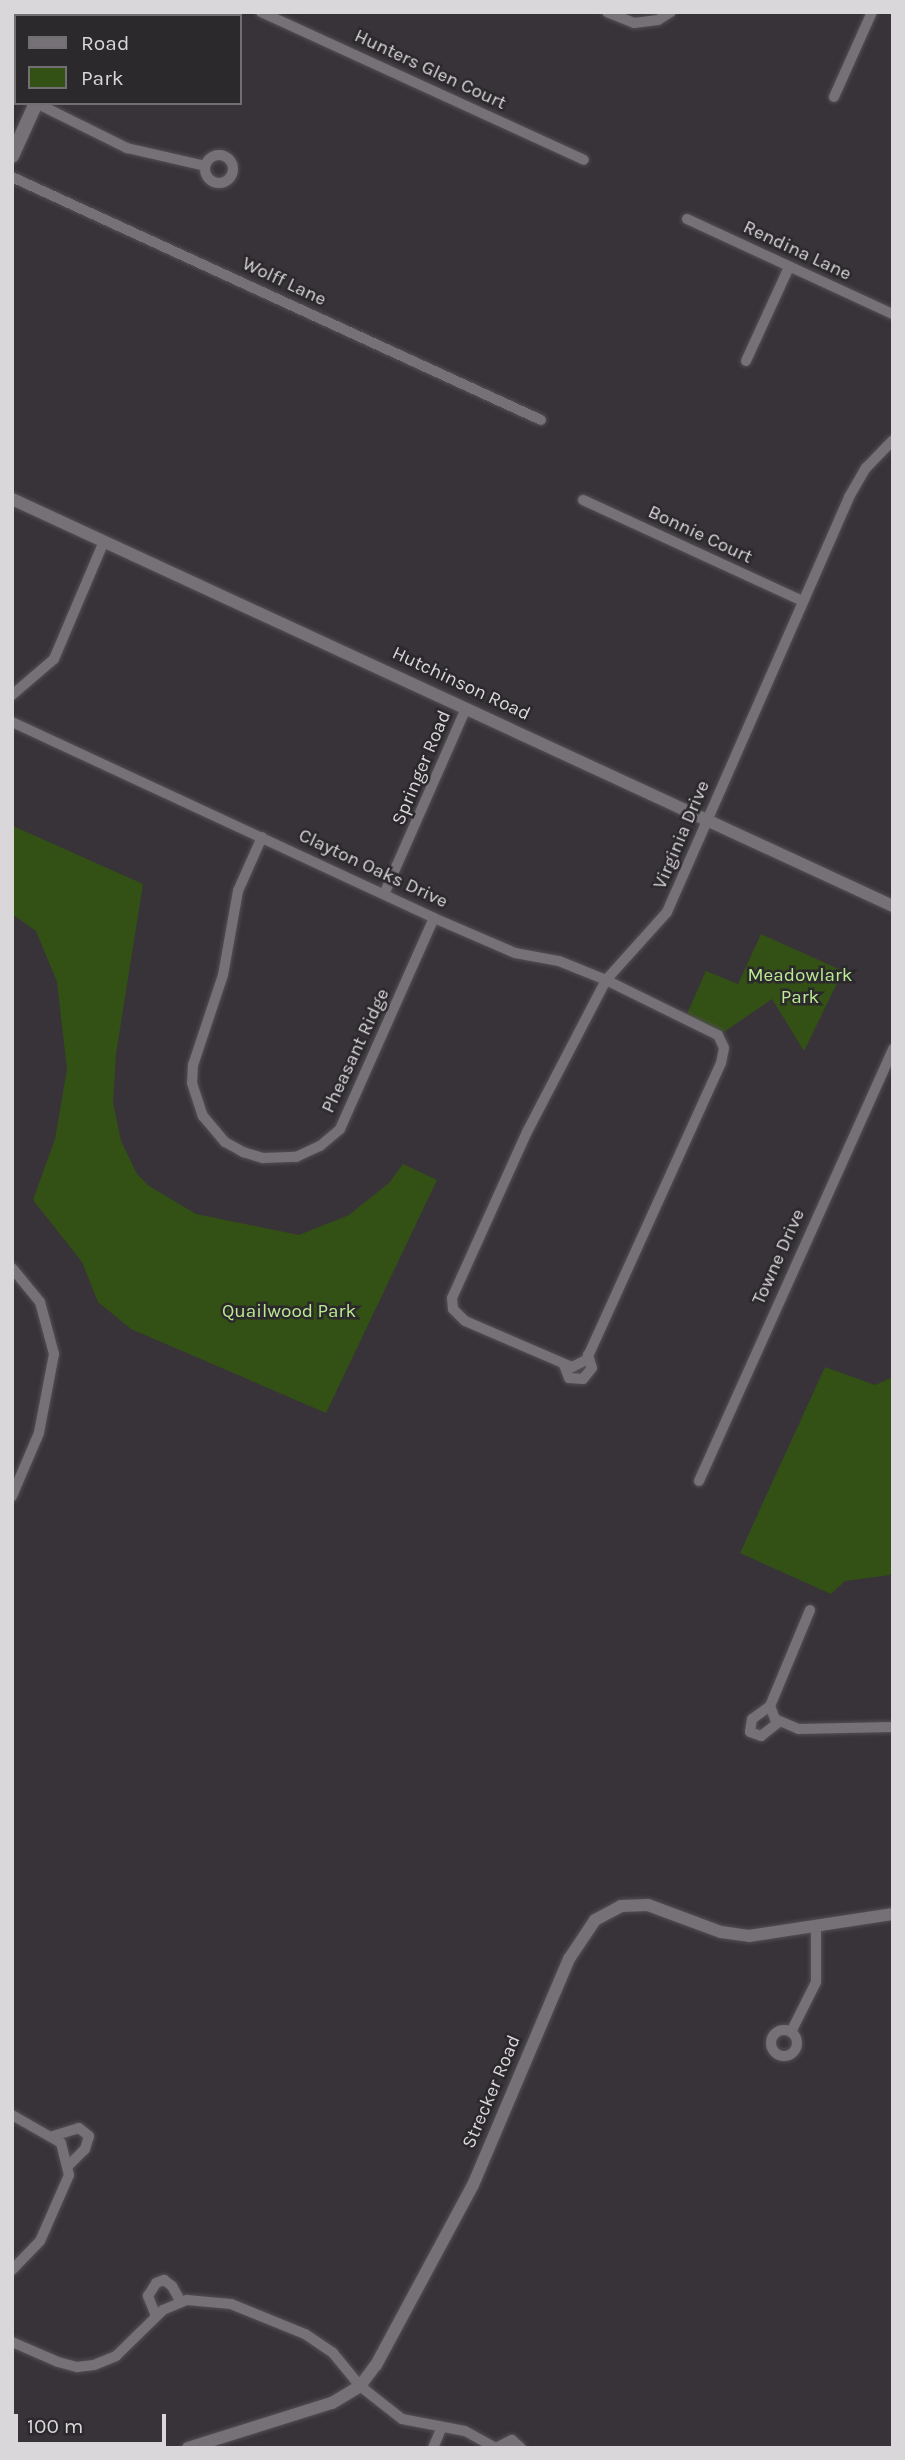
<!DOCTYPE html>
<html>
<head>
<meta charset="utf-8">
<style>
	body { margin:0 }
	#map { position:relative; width:905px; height:2460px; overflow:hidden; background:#373338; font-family:Karla,sans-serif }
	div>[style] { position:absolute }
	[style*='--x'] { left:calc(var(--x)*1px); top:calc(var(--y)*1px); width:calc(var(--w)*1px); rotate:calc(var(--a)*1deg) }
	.green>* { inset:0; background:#335114 }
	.roads { filter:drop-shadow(0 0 2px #524f53) drop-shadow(0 0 2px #524f53) }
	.minor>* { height:10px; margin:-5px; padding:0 5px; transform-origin:5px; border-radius:5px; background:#757176 }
	.minor>.ring { margin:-5px; padding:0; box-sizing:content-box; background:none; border:10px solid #757176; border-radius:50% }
	.tertiary>* { height:12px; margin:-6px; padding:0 6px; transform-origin:6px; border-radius:6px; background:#757176 }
	.secondary>* { height:14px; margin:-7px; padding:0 7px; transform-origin:7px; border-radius:7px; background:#757176 }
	span { translate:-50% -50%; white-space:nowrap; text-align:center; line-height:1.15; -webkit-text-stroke:5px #2c292d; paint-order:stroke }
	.street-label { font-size:19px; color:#d9d7da }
	.park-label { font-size:19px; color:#baea93 }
	.frame { position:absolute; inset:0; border:14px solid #d9d7da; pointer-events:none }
	.legend { position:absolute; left:14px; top:14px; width:228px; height:91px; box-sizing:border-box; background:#2c292d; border:2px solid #716f72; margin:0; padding:9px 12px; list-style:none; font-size:21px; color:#d9d7da }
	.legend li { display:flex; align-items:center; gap:14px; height:35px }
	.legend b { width:35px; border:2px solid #716f72 }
	.scale { position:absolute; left:14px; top:2414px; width:152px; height:32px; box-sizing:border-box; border:4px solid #d9d7da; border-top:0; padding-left:9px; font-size:21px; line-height:24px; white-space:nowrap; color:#d9d7da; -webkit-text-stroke:5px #2c292d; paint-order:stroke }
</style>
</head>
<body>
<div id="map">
	<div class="green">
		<i style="clip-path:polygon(13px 826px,143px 884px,116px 1054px,113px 1102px,121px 1141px,137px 1174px,149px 1186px,196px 1214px,299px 1235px,349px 1215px,389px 1183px,403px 1164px,437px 1180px,326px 1413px,131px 1329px,98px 1302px,82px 1262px,33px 1200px,55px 1139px,67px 1069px,57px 982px,36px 931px,12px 914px)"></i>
		<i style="clip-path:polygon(761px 934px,843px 971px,804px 1051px,772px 999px,724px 1032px,687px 1014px,706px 971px,738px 984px)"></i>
		<i style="clip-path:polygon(825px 1367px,875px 1385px,893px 1377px,893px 1567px,890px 1575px,845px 1581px,831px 1594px,740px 1553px)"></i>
	</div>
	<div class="roads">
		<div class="minor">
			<i style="--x:261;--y:12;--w:355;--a:24.6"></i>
			<i style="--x:607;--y:12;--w:29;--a:22"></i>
			<i style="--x:634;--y:23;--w:24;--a:-7"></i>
			<i style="--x:658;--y:20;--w:15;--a:-32"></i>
			<i style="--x:834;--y:97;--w:93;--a:-65.9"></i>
			<i style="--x:36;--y:103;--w:102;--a:26.3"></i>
			<i style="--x:127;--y:148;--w:80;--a:13"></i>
			<i class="ring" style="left:205px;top:155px;width:18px;height:18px"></i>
			<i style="--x:12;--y:177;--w:582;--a:24.67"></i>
			<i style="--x:687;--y:219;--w:227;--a:24.8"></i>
			<i style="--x:746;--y:361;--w:103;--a:-65.4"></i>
			<i style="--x:583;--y:500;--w:242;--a:24.7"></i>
			<i style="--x:12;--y:695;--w:55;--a:-40.6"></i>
			<i style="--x:54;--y:659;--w:128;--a:-67"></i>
			<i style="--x:12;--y:722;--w:465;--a:24.9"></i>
			<i style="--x:434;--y:918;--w:88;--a:23.4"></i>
			<i style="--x:515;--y:953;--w:45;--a:10.3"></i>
			<i style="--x:559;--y:961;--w:51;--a:22"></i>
			<i style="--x:606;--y:980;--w:125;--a:26.2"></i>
			<i style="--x:718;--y:1035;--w:14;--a:65"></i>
			<i style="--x:724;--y:1048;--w:15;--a:101"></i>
			<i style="--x:721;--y:1063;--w:326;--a:114.4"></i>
			<i style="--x:586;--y:1360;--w:16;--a:153"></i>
			<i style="--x:572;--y:1367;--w:116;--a:-156.7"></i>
			<i style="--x:465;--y:1321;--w:17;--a:-135"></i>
			<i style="--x:453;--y:1309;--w:11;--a:-95"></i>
			<i style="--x:452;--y:1298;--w:184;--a:-65.7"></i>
			<i style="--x:528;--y:1130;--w:169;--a:-62.5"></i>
			<i style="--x:606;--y:980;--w:91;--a:-48.1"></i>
			<i style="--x:667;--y:912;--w:453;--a:-66.3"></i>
			<i style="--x:849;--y:497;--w:34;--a:-60"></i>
			<i style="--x:866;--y:468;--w:39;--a:-46"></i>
			<i style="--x:262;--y:837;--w:59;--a:114"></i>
			<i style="--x:238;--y:891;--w:85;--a:100.1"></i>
			<i style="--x:223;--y:975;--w:95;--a:108.4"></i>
			<i style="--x:193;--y:1065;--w:18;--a:93"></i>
			<i style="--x:192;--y:1083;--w:35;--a:72"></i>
			<i style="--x:203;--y:1116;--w:34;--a:50"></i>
			<i style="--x:225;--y:1142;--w:21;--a:29"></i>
			<i style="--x:243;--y:1152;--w:21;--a:17"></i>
			<i style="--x:263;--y:1158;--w:33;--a:-2"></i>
			<i style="--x:296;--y:1157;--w:26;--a:-25"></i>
			<i style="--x:320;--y:1146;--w:26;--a:-40"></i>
			<i style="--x:340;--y:1129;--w:231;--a:-66"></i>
			<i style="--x:385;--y:892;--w:201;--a:-66.2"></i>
			<i style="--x:12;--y:1268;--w:44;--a:50.5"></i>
			<i style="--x:40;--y:1302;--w:54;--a:74.9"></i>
			<i style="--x:54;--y:1354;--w:80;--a:100.8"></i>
			<i style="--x:39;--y:1433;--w:69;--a:113.2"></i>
			<i style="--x:564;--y:1365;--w:14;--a:69"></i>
			<i style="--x:569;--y:1378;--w:14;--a:4"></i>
			<i style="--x:583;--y:1379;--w:14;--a:-51"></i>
			<i style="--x:592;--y:1368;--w:14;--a:-107"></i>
			<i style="--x:699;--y:1481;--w:474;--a:-65.8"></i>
			<i style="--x:810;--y:1610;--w:104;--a:112.6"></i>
			<i style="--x:770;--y:1706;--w:14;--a:69"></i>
			<i style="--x:775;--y:1719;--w:25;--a:23"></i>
			<i style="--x:798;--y:1729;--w:95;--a:-1.2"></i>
			<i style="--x:770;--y:1706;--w:22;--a:144"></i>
			<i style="--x:752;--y:1719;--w:13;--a:99"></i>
			<i style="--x:750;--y:1732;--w:12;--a:20"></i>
			<i style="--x:761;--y:1736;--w:23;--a:-38"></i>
			<i class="ring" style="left:771px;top:2030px;width:16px;height:16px"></i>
			<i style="--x:791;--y:2032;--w:56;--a:-63.4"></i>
			<i style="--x:816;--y:1982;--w:54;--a:-90"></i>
			<i style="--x:12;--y:2115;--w:56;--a:29.7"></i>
			<i style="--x:61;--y:2143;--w:33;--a:76"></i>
			<i style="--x:69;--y:2175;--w:72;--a:113.7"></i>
			<i style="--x:40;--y:2241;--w:40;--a:134"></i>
			<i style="--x:53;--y:2136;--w:27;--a:-17"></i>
			<i style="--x:79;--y:2128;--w:13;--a:39"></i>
			<i style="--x:89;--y:2136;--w:14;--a:107"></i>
			<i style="--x:85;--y:2149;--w:23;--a:135"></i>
			<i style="--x:156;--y:2316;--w:22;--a:-112"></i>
			<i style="--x:148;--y:2296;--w:15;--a:-58"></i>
			<i style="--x:156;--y:2283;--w:9;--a:-21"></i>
			<i style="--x:164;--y:2280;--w:10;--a:37"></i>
			<i style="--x:172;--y:2286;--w:18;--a:61"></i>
			<i style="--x:12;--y:2342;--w:50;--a:23.5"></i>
			<i style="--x:58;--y:2362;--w:20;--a:15"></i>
			<i style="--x:77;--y:2367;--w:17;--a:-7"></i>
			<i style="--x:94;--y:2365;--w:24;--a:-22"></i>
			<i style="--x:116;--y:2356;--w:66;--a:-44.4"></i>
			<i style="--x:163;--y:2310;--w:26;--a:-23"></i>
			<i style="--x:187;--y:2300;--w:44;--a:5.2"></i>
			<i style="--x:231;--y:2304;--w:80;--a:22.1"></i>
			<i style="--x:305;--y:2334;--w:34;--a:34"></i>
			<i style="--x:333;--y:2353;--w:43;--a:50.7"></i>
			<i style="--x:360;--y:2386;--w:53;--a:38.2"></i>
			<i style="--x:402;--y:2419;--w:64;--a:10.8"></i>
			<i style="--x:465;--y:2431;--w:35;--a:29"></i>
			<i style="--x:433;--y:2448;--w:21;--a:-67"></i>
			<i style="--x:496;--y:2448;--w:18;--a:-27"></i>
			<i style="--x:512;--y:2440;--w:12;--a:42"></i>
		</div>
		<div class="tertiary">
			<i style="--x:12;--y:499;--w:970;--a:24.8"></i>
			<i style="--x:188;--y:2448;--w:151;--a:-17.4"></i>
			<i style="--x:332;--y:2403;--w:33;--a:-31"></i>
			<i style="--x:360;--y:2386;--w:26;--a:-53"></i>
			<i style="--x:376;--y:2365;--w:204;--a:-61.7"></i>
			<i style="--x:473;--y:2185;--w:246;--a:-67"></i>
			<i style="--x:569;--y:1959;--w:47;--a:-56.3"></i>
			<i style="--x:595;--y:1920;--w:30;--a:-28"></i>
			<i style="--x:621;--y:1906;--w:27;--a:-2"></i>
			<i style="--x:648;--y:1905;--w:78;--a:20.3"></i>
			<i style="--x:721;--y:1932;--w:28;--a:8"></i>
			<i style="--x:749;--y:1936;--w:146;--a:-8.7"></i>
		</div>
		<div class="secondary">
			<i style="--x:75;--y:16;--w:4;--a:-76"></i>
			<i style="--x:12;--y:156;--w:58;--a:-65.6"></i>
		</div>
	</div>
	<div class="street-label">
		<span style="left:430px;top:70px;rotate:25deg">Hunters Glen Court</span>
		<span style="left:797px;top:251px;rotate:25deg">Rendina Lane</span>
		<span style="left:284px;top:282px;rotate:25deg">Wolff Lane</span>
		<span style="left:700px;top:535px;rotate:25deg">Bonnie Court</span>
		<span style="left:461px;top:684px;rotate:25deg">Hutchinson Road</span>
		<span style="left:422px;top:768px;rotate:-67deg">Springer Road</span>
		<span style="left:682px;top:835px;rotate:-67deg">Virginia Drive</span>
		<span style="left:373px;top:869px;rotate:25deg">Clayton Oaks Drive</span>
		<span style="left:356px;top:1051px;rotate:-65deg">Pheasant Ridge</span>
		<span style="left:779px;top:1257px;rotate:-66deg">Towne Drive</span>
		<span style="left:492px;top:2092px;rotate:-67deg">Strecker Road</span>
	</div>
	<div class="park-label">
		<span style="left:800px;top:987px">Meadowlark<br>Park</span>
		<span style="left:289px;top:1312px">Quailwood Park</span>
	</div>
	<div class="frame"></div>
	<ul class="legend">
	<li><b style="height:9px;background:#757176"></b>Road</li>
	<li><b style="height:19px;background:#335114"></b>Park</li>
	</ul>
	<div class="scale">100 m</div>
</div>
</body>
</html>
